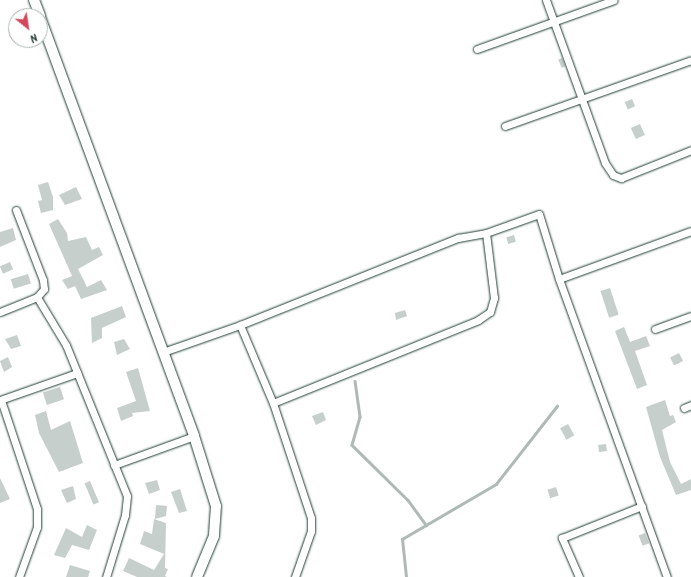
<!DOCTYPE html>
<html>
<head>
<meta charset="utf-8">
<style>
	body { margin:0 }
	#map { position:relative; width:691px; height:577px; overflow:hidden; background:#fff; font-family:Kalam,sans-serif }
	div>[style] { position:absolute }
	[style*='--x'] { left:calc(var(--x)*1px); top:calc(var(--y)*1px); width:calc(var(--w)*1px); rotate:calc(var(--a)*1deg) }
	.stream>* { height:2.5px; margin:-1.25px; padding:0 1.25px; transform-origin:1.25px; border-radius:1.25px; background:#afbab7 }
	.building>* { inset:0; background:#c7cfcc; transform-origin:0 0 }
	.roads { filter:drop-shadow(0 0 1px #1f3d34) drop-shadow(0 0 1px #1f3d34) }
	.street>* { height:7px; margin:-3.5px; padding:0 3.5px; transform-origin:3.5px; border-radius:3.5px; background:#fff }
	.secondary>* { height:10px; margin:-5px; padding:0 5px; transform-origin:5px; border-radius:5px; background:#fff }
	span { translate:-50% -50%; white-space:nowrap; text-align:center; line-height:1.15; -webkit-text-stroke:4px #fff; paint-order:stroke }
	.north { position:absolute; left:8px; top:8px; width:40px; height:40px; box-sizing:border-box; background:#fff; border:1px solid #a5b1ae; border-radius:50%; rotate:150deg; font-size:11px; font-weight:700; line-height:16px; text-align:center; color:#1f3d34 }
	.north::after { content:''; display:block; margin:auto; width:14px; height:18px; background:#d1495b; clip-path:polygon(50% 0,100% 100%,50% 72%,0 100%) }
</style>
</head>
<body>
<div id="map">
	<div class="stream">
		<i style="--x:355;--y:381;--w:36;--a:82"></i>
		<i style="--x:360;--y:417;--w:29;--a:106"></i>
		<i style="--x:352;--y:445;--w:78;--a:44.5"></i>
		<i style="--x:408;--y:500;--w:31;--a:54"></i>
		<i style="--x:406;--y:577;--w:38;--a:-96"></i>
		<i style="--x:402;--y:539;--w:109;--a:-30.3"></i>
		<i style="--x:496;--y:484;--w:99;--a:-52"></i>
	</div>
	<div class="building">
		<i style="left:562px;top:58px;width:9px;height:4px;rotate:69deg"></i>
		<i style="left:632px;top:99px;width:8px;height:8px;rotate:67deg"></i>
		<i style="left:640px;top:124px;width:12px;height:10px;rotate:66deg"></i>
		<i style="clip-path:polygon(48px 182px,53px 197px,53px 210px,41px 213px,38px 201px,42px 200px,38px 185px)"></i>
		<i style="clip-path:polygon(76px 187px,82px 199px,65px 205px,59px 195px)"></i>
		<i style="clip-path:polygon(58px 219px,67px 233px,68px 241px,86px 237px,92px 250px,99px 247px,103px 255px,78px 269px,87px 287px,101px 280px,107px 290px,81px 299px,75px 286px,68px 289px,62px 280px,72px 276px,49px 224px)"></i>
		<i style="clip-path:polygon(13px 228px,16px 240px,0 247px,0 232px)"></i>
		<i style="left:514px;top:235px;width:7px;height:8px;rotate:74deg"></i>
		<i style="left:10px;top:262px;width:8px;height:11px;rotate:67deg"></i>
		<i style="left:28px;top:274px;width:10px;height:18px;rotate:73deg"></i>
		<i style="left:610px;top:288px;width:28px;height:10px;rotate:72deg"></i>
		<i style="clip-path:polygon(122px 306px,126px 317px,102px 328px,102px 338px,92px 343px,91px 318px)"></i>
		<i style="clip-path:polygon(405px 310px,407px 316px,396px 320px,395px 313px)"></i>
		<i style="clip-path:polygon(624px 327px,630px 342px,646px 336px,650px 346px,635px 351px,647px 385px,637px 389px,615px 331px)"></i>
		<i style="clip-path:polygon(17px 335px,21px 346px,11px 349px,5px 339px)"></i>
		<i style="clip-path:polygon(124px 339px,130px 349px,117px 355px,114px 342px)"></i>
		<i style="left:679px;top:353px;width:9px;height:10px;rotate:63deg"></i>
		<i style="clip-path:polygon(8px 357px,12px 367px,4px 372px,0 361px)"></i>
		<i style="clip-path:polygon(138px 368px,150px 411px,132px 413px,133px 416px,121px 421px,117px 408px,136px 401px,126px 372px)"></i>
		<i style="left:60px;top:387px;width:13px;height:18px;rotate:72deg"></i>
		<i style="clip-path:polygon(665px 400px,670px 416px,673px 415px,676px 422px,662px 430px,670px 462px,681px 484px,691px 479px,691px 490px,676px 495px,660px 457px,646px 407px)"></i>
		<i style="clip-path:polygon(46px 411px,51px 430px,70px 421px,83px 463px,59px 472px,39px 433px,35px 415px)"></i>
		<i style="clip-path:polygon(323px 412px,326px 420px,316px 425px,312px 416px)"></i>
		<i style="left:568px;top:424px;width:13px;height:9px;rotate:61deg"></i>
		<i style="left:606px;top:444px;width:7px;height:8px;rotate:82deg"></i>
		<i style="clip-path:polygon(0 478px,10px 499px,0 503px)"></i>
		<i style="clip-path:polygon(157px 480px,160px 490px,149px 494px,145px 483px)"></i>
		<i style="left:90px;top:481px;width:23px;height:6px;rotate:67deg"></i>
		<i style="clip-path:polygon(73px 486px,76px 499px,67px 503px,61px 490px)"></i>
		<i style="left:556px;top:487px;width:9px;height:9px;rotate:72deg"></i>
		<i style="clip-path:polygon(180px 489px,187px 511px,179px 513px,171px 492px)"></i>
		<i style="clip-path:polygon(156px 505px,167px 506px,166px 516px,155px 519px)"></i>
		<i style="clip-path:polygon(154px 519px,166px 523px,165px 568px,168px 569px,165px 576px,167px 577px,137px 577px,123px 571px,129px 558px,154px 570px,164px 554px,140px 544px,144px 531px,152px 534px)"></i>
		<i style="clip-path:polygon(87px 525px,97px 530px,89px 550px,72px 545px,65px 558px,54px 555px,66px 528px,82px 537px)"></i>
		<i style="left:645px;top:533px;width:11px;height:7px;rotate:68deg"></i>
		<i style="clip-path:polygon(70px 565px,90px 571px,88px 577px,66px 577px)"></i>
	</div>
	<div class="roads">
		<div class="street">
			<i style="--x:546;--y:0;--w:173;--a:70.1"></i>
			<i style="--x:605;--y:163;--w:14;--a:56"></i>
			<i style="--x:613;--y:175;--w:9;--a:21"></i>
			<i style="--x:621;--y:178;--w:75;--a:-21.8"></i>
			<i style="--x:477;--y:49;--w:145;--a:-19.7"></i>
			<i style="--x:505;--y:126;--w:197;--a:-19.5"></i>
			<i style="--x:16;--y:210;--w:75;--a:68.9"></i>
			<i style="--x:43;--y:280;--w:9;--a:84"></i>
			<i style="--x:44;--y:289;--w:11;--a:131"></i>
			<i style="--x:37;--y:297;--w:56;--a:58.9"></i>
			<i style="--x:66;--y:345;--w:163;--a:68"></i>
			<i style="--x:127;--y:496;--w:19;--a:96"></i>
			<i style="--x:125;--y:515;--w:65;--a:107"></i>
			<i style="--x:559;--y:279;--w:140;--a:-20"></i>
			<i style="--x:0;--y:312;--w:40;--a:-22"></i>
			<i style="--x:240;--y:325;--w:85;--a:67.1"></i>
			<i style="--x:273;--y:403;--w:121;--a:71.7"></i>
			<i style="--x:311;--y:518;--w:13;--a:90"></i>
			<i style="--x:311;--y:531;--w:49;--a:109.2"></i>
			<i style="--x:655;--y:329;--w:38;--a:-20"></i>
			<i style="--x:163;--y:352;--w:82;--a:-19.3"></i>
			<i style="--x:240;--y:325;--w:235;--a:-21.8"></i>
			<i style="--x:458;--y:238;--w:28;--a:-10"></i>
			<i style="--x:486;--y:233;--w:56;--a:-19.7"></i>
			<i style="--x:539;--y:214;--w:68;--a:72.9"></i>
			<i style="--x:559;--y:279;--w:317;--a:70.1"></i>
			<i style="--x:0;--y:400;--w:82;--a:-19.3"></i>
			<i style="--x:1;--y:400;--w:115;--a:71.7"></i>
			<i style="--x:37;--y:509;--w:18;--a:90"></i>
			<i style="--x:37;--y:527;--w:53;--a:109.8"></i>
			<i style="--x:273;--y:403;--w:221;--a:-22"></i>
			<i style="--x:478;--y:320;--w:14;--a:-34"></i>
			<i style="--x:490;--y:312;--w:15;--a:-74"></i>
			<i style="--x:494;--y:298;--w:65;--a:-97"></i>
			<i style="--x:684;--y:408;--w:8;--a:-23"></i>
			<i style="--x:114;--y:465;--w:85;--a:-19.9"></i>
			<i style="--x:579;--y:577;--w:43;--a:-113.6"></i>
			<i style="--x:562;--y:538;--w:86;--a:-21.8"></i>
		</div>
		<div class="secondary">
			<i style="--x:34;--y:0;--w:17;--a:69"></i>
			<i style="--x:40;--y:17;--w:446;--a:69.8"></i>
			<i style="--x:194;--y:436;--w:73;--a:72.6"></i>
			<i style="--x:216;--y:506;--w:30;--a:94"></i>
			<i style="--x:214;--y:536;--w:44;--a:112.5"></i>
		</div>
	</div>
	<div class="north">N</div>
</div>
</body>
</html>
